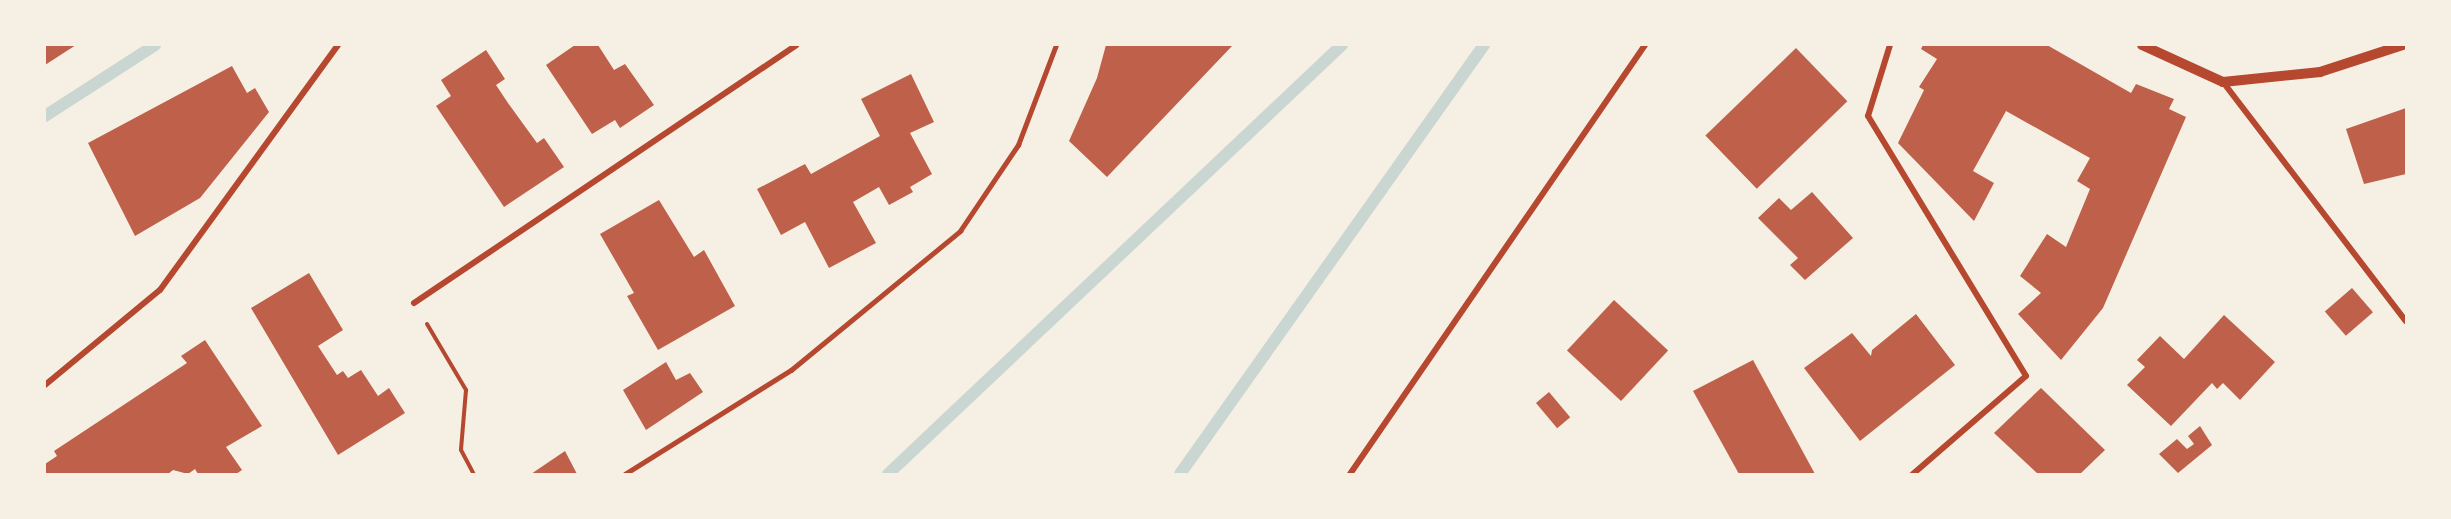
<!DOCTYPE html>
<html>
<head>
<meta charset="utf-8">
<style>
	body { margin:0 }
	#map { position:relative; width:2451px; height:519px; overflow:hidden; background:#f6efe4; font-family:"Sofia Sans Condensed",sans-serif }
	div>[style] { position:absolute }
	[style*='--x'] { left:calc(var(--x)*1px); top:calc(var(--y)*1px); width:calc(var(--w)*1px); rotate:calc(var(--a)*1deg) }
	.stream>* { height:12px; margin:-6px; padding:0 6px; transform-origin:6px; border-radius:6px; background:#c9d6d2 }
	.building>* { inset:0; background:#bf614a; transform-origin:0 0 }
	.path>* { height:4px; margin:-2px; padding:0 2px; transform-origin:2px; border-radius:2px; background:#b5482f }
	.service>* { height:4.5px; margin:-2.25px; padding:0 2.25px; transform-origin:2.25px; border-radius:2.25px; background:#b5482f }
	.minor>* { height:6px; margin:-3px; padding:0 3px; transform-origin:3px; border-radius:3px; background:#b5482f }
	.tertiary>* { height:10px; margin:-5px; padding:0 5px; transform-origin:5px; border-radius:5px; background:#b5482f }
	span { translate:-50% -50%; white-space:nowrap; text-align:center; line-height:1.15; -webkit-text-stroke:5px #f6efe4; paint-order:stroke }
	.frame { position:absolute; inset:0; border:46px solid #f6efe4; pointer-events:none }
</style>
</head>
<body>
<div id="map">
	<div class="stream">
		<i style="--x:45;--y:116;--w:131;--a:-32.8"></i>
		<i style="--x:888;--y:474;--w:625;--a:-43.38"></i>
		<i style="--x:1180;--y:474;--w:526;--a:-54.68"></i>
	</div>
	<div class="building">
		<i style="clip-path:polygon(45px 45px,76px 45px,45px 65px)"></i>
		<i style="clip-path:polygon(575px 45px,598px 45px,614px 70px,625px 64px,654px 105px,620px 128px,615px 120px,592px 134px,546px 65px)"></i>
		<i style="clip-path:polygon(1106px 45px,1233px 45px,1107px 177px,1069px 141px,1097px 78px)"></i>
		<i style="clip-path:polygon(1923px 45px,2047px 45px,2131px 93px,2136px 84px,2174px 99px,2169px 109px,2186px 117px,2103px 308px,2061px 360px,2018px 314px,2041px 293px,2020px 276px,2047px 234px,2066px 247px,2090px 189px,2077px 181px,2090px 158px,2006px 111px,1973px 171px,1994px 183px,1974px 221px,1898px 143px,1924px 90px,1919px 87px,1937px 59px,1921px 49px)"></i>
		<i style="left:1796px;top:48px;width:74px;height:126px;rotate:46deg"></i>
		<i style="clip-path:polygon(486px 50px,505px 79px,496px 85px,508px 103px,537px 143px,544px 138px,564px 167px,504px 207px,436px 106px,451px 96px,441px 80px)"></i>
		<i style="clip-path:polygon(232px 66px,247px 93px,255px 88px,269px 112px,200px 198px,135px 236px,88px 143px)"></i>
		<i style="clip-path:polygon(911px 74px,934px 122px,910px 133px,932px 174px,910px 187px,913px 192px,889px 205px,879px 187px,853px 202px,876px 243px,829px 268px,805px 222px,781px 235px,757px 189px,805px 164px,811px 174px,880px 136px,861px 99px)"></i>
		<i style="clip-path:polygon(2406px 108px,2406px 174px,2364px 184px,2346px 129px)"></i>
		<i style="clip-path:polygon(1812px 192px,1853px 238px,1805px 280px,1790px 265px,1798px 258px,1758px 218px,1779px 198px,1791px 210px)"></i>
		<i style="clip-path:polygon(659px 200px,694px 257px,704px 250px,735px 306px,658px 350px,627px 296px,634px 293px,600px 234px)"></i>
		<i style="clip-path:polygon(309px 273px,343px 330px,318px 346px,337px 375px,343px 371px,348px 378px,361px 370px,378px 396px,389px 388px,405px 413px,338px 455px,251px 308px)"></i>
		<i style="left:2352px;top:288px;width:32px;height:36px;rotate:49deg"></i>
		<i style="left:1614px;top:300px;width:74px;height:69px;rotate:43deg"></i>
		<i style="clip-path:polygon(1916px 314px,1955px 365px,1860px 441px,1804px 368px,1852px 333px,1871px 356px,1872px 350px)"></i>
		<i style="clip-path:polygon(2224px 315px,2275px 362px,2240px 400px,2223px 383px,2217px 389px,2212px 383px,2171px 426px,2127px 385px,2145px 367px,2137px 360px,2160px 336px,2184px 359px)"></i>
		<i style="clip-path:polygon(205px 340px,262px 426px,226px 447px,242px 470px,236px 474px,198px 474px,195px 469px,188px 474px,173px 470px,168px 474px,45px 474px,45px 464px,57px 456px,54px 451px,187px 363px,181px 356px)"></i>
		<i style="clip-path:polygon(1753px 360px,1815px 474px,1739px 474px,1693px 391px)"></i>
		<i style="clip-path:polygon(666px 362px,676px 380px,690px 373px,703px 392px,646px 430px,623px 390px)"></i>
		<i style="clip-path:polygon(2041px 388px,2105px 450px,2080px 474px,2038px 474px,1994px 433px)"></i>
		<i style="left:1549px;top:392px;width:33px;height:17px;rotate:50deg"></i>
		<i style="clip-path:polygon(2200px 426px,2212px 445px,2178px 473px,2159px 454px,2177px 439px,2187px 449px,2194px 444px,2188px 436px)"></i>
		<i style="clip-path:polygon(565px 451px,577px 474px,531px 474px)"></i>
	</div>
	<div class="path">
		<i style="--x:427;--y:324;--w:77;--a:59.4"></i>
		<i style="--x:466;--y:390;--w:60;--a:94.8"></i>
		<i style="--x:461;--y:450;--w:27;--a:62"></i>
	</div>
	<div class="service">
		<i style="--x:625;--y:474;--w:196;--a:-32.1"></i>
		<i style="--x:791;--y:370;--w:219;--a:-39.4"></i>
		<i style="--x:960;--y:231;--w:104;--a:-56"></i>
		<i style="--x:1018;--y:145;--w:107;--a:-69.2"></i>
	</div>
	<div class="minor">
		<i style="--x:1890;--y:45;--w:74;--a:107.2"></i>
		<i style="--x:1868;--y:116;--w:304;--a:58.7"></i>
		<i style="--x:2026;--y:376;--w:150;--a:139.1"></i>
		<i style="--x:2223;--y:82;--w:301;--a:52.6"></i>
		<i style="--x:414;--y:303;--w:461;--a:-34"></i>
		<i style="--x:45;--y:385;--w:149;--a:-39.6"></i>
		<i style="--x:160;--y:290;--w:303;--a:-54"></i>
		<i style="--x:1350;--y:474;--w:521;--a:-55.49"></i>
	</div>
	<div class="tertiary">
		<i style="--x:2142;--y:45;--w:89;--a:24.6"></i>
		<i style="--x:2223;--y:82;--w:98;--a:-5.9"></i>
		<i style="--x:2320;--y:72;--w:87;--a:-18"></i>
	</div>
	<div class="frame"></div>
</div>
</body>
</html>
